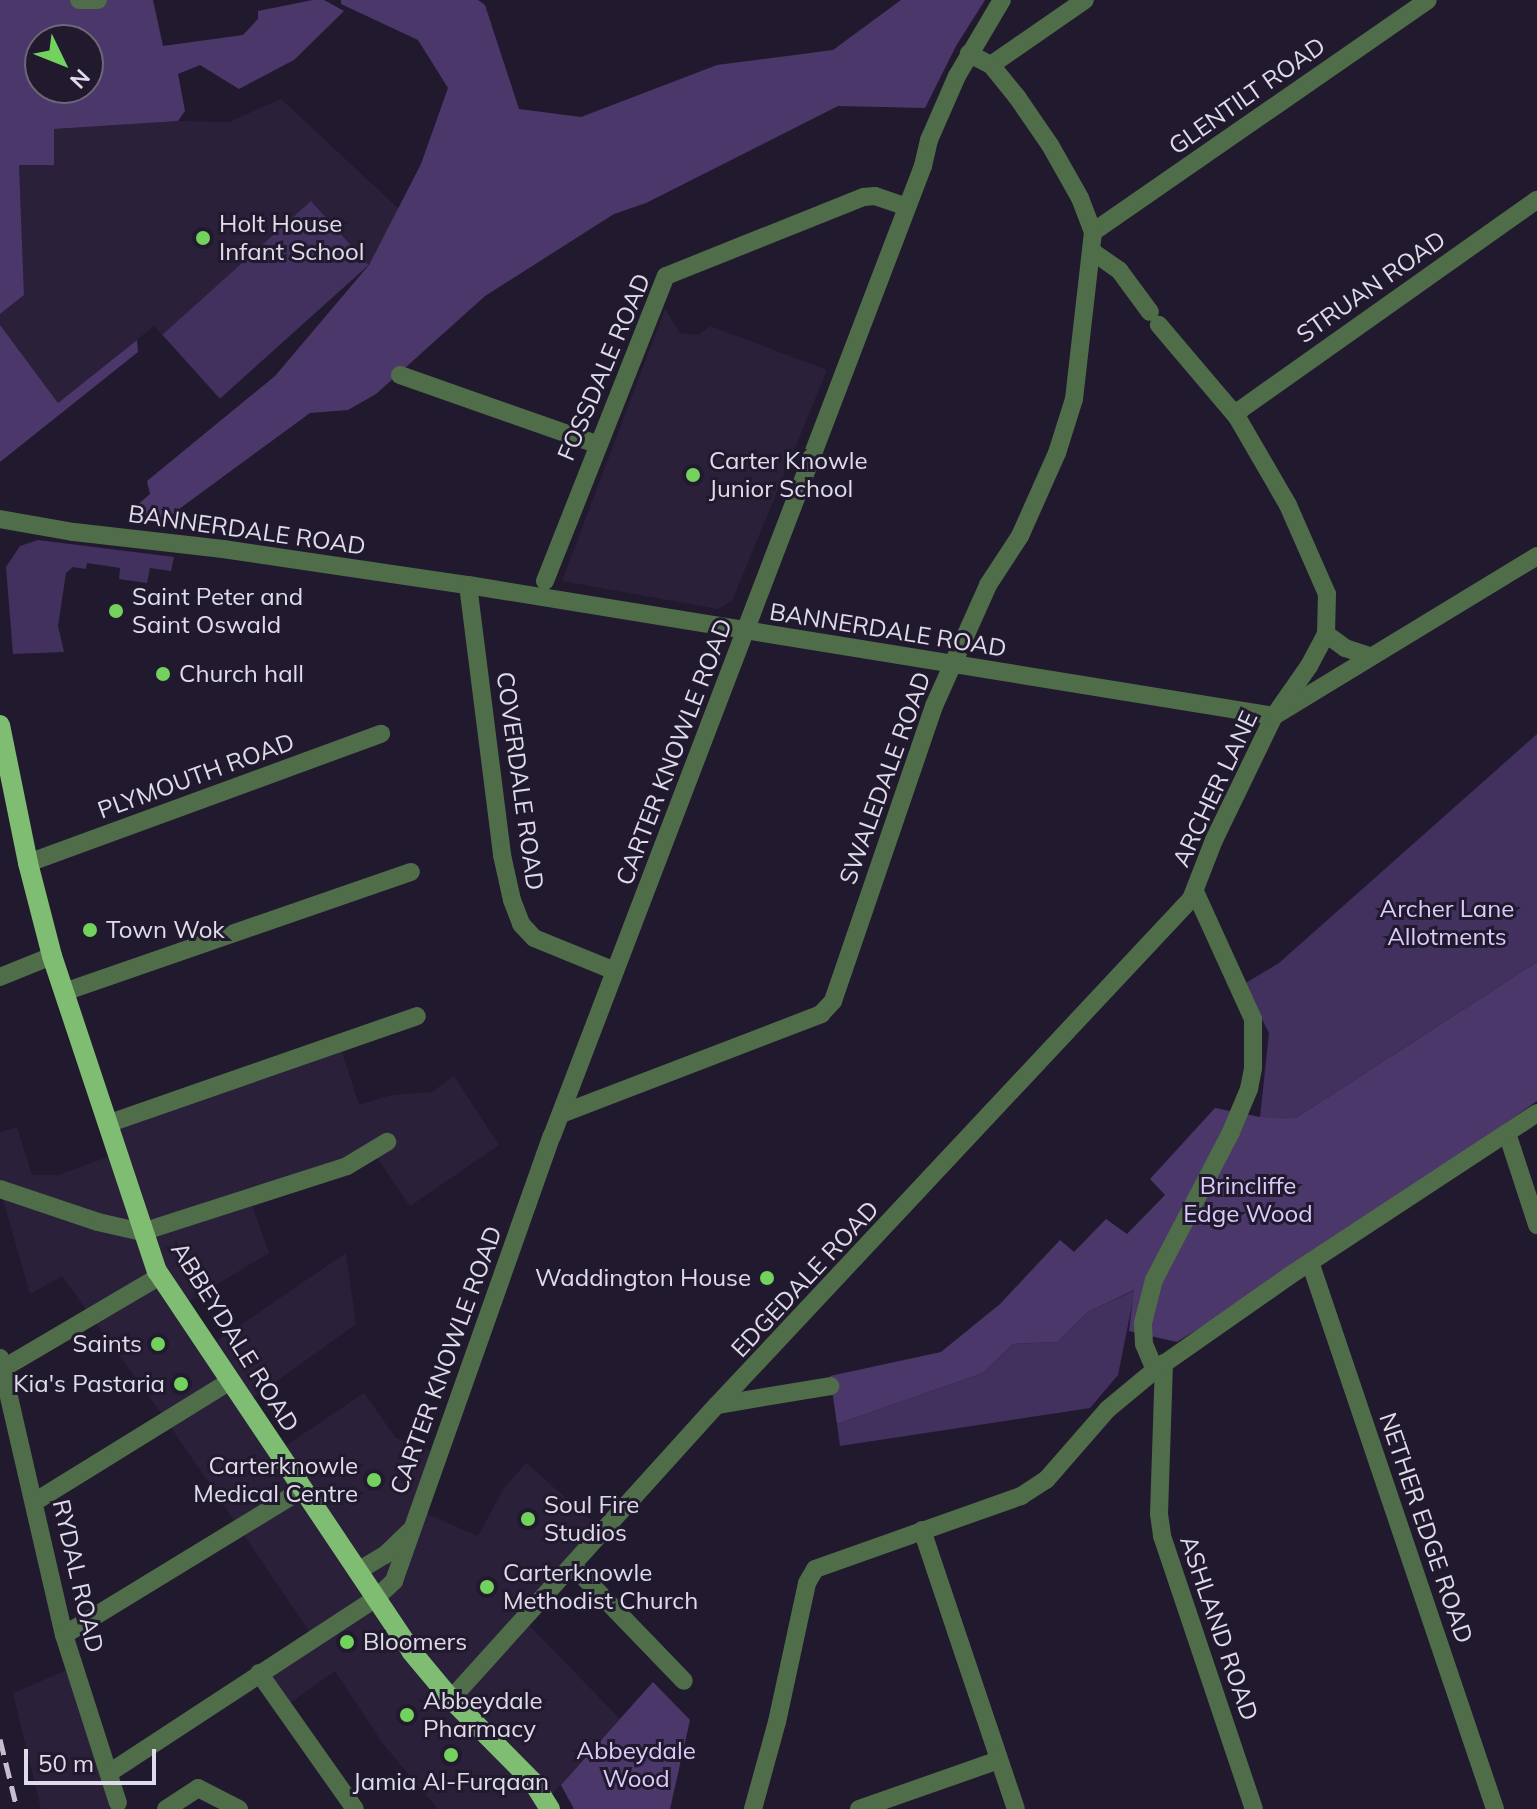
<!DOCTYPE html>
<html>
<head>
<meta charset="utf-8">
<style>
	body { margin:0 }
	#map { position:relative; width:1537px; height:1809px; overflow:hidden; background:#211a2e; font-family:Mulish,sans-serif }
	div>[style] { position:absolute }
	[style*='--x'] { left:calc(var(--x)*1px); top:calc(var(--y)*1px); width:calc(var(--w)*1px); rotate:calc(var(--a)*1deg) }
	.built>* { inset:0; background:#2a203a }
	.green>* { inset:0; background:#42305e; transform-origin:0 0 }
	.forest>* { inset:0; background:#4b3769 }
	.minor>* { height:18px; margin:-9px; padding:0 9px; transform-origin:9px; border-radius:9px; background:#506d4a }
	.major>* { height:20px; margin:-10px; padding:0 10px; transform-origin:10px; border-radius:10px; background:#7fbe72 }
	.rail>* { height:5px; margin-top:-2.5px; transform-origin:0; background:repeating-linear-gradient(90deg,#c4becd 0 16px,transparent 0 24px) }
	.dots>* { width:22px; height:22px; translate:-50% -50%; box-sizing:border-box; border:4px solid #211a2e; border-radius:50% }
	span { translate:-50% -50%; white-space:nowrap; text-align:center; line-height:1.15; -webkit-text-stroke:6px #211a2e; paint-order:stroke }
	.street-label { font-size:24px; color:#e0dbe9 }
	.poi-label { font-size:24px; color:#e0dbe9 }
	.left { translate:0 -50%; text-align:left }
	.right { translate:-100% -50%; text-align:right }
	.park-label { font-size:24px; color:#dbcbfb }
	.north { position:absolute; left:24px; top:24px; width:80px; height:80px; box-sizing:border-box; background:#211a2e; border:2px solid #6d6779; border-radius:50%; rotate:133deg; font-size:22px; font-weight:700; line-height:32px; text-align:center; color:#e0dbe9 }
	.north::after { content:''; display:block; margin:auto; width:28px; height:36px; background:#72d25d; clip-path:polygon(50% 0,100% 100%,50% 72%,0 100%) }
	.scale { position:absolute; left:24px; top:1749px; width:132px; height:36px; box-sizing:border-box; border:4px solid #e0dbe9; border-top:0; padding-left:10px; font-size:24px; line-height:28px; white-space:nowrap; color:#e0dbe9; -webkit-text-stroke:6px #211a2e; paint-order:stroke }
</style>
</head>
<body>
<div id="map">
	<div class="built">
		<i style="clip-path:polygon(281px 99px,400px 210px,369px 265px,220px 398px,154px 326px,58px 403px,0 325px,0 314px,24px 295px,19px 164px,53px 129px,178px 121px,229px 122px)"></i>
		<i style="clip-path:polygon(665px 309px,680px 333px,699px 335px,710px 326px,827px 370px,732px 601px,718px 609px,562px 581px)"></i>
		<i style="clip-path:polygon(339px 1043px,359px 1105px,392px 1095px,432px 1092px,454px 1076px,499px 1145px,410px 1206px,373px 1152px,249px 1197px,269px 1253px,181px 1306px,208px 1347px,346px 1253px,356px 1324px,245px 1404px,278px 1451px,364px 1393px,396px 1438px,438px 1453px,420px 1511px,478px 1536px,504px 1488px,526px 1463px,605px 1532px,524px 1620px,620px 1719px,546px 1801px,550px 1809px,438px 1809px,383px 1744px,335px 1671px,284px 1707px,259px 1673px,313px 1637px,166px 1420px,62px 1276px,30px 1294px,0 1189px,0 1132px,17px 1127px,32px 1175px,58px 1175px,116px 1154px,107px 1124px)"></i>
		<i style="clip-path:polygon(67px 1670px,112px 1809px,41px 1809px,13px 1693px)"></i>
	</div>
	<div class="green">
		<i style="left:311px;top:201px;width:86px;height:200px;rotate:48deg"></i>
		<i style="clip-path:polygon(38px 540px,174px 557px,171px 571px,150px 568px,147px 583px,119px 579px,120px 568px,87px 563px,86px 569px,73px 567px,66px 573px,58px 626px,64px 652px,13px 654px,6px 567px,20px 546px)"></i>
		<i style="clip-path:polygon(1537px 734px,1537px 962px,1296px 1118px,1260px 1117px,1269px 1033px,1244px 984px,1279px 963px)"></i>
		<i style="clip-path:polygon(1135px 1290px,1118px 1375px,1090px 1408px,840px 1446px,837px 1424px,983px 1373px,1013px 1344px,1057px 1342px,1088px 1312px)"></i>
	</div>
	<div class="forest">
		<i style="clip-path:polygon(evenodd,0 0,153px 0,163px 46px,243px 35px,258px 19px,258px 11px,313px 0,324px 0,344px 11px,294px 60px,239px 89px,200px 65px,178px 74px,185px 111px,178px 121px,54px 129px,54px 165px,19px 165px,24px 295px,0 314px,0 0,40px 40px,88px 40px,88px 88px,40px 88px,40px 40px)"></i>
		<i style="clip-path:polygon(341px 0,478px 0,485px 5px,519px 109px,581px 117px,717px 65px,833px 50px,901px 0,985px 0,956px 46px,925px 108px,838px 106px,646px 203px,614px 214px,485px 296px,376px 394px,348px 410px,310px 413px,175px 512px,168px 522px,128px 513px,150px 494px,147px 481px,275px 376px,369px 265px,421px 164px,448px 88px,418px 40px,341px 4px)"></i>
		<i style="clip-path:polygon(0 325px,58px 403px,137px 340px,138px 352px,0 462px)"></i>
		<i style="clip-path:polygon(1537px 962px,1537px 1101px,1315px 1256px,1177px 1342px,1129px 1331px,1134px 1290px,1088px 1312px,1057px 1342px,1013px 1344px,983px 1373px,837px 1424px,830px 1376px,941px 1352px,1000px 1304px,1060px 1240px,1074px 1252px,1106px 1219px,1127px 1234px,1165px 1195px,1150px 1179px,1215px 1108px,1260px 1117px,1296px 1118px)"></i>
		<i style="clip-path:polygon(653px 1682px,690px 1720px,670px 1809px,574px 1809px,561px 1785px)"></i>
	</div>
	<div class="minor">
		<i style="--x:79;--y:0;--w:19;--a:0"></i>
		<i style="--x:991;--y:65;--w:114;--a:-34.7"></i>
		<i style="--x:1093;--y:232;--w:407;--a:-34.7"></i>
		<i style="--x:1093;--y:252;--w:32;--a:35"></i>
		<i style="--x:1119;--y:270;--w:52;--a:53.6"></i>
		<i style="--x:400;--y:375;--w:208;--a:19.4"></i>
		<i style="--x:1237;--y:417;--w:8;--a:-67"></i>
		<i style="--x:1240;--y:410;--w:364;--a:-35.3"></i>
		<i style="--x:0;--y:519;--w:75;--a:10"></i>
		<i style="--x:74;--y:532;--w:150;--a:6.5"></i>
		<i style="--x:223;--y:549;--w:248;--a:8.4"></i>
		<i style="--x:468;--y:585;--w:817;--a:9.23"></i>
		<i style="--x:1274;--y:716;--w:308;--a:-31.3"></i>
		<i style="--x:545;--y:581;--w:328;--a:-68.4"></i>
		<i style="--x:666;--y:276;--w:213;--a:-21.8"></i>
		<i style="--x:864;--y:197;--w:11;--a:-5"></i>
		<i style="--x:875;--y:196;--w:34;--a:19"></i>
		<i style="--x:468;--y:585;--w:272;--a:82.8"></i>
		<i style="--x:502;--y:855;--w:46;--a:77.5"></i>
		<i style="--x:512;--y:900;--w:26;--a:69"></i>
		<i style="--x:521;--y:924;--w:19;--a:47"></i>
		<i style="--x:534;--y:938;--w:87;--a:22.2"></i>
		<i style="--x:1326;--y:634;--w:24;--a:36"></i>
		<i style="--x:1345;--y:648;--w:25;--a:18"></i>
		<i style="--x:28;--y:863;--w:376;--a:-20.1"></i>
		<i style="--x:0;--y:977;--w:56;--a:-22"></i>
		<i style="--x:64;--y:992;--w:367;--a:-19.1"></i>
		<i style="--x:561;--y:1114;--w:279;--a:-21"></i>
		<i style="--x:821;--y:1014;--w:18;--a:-47"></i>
		<i style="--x:833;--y:1001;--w:312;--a:-71.1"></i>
		<i style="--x:934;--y:706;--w:133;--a:-65.9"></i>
		<i style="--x:988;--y:585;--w:59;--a:-56.9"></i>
		<i style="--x:1020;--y:536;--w:91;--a:-66"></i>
		<i style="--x:1057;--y:453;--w:57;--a:-72.5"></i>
		<i style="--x:1074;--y:399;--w:168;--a:-83.5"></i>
		<i style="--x:1093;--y:232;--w:36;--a:-111"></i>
		<i style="--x:1080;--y:198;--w:61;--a:-119.5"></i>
		<i style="--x:1050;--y:145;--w:58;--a:-124.5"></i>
		<i style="--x:1017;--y:97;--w:41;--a:-129.1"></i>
		<i style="--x:991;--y:65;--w:25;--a:-153"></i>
		<i style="--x:107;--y:1124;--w:328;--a:-19.2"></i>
		<i style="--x:1507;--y:1133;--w:97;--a:71.9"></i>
		<i style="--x:0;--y:1189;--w:103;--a:18.6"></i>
		<i style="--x:98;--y:1222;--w:45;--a:12.8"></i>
		<i style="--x:142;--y:1232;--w:215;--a:-17.8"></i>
		<i style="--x:347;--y:1166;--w:47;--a:-31"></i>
		<i style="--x:1310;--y:1262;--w:577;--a:71.31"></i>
		<i style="--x:0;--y:1358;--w:284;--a:77"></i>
		<i style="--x:64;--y:1635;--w:176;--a:72.2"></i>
		<i style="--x:1164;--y:1363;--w:151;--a:91.9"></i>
		<i style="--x:1159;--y:1514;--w:22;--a:82"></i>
		<i style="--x:1162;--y:1536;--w:288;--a:71.4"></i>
		<i style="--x:2;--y:1369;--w:183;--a:-30.5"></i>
		<i style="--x:1155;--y:1370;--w:28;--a:-113"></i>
		<i style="--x:1144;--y:1344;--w:21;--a:-93"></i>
		<i style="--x:1143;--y:1323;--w:44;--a:-75.7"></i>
		<i style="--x:1154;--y:1280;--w:167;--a:-62.5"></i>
		<i style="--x:1231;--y:1132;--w:47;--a:-67.3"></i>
		<i style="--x:1249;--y:1089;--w:21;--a:-79"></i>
		<i style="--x:1253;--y:1068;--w:49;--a:-90"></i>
		<i style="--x:1253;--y:1019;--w:140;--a:-114.5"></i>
		<i style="--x:717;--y:1405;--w:115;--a:-9.5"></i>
		<i style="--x:36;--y:1501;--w:228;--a:-31.7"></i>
		<i style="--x:922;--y:1530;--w:294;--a:71.4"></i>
		<i style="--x:574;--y:1567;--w:158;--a:46"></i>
		<i style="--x:358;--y:1571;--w:31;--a:-31"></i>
		<i style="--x:385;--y:1555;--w:35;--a:-44"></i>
		<i style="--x:64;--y:1635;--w:280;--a:-31.4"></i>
		<i style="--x:259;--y:1673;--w:166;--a:54.8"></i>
		<i style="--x:451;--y:1699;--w:396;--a:-47.9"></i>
		<i style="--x:717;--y:1405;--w:693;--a:-46.87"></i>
		<i style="--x:1191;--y:899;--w:63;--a:-68.7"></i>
		<i style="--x:1214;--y:840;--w:138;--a:-64.2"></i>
		<i style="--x:1274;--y:716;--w:61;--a:-55"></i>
		<i style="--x:1309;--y:666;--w:36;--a:-62"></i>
		<i style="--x:1326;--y:634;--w:40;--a:-88.6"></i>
		<i style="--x:1327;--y:594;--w:97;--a:-113.7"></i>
		<i style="--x:1288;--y:505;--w:102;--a:-120.1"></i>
		<i style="--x:1237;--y:417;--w:121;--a:-130.3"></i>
		<i style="--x:109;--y:1773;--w:319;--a:-33.2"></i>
		<i style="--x:376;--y:1598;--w:25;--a:-43"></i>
		<i style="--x:394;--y:1581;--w:472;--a:-70.5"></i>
		<i style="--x:552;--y:1136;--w:1039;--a:-69.07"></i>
		<i style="--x:923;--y:166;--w:27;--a:-77"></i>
		<i style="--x:929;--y:140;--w:70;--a:-66.4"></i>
		<i style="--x:957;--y:76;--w:88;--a:-59.4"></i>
		<i style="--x:166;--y:1809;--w:38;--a:-33"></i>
		<i style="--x:198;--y:1788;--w:46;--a:27.1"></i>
		<i style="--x:753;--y:1809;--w:90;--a:-74.6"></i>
		<i style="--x:777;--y:1722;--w:142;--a:-77.8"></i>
		<i style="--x:807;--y:1583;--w:16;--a:-60"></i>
		<i style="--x:815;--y:1569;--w:219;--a:-19.5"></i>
		<i style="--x:1021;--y:1496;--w:30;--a:-33"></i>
		<i style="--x:1046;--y:1480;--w:94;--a:-48.9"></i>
		<i style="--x:1108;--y:1409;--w:61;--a:-39.7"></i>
		<i style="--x:1155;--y:1370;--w:164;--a:-35"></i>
		<i style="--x:1289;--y:1276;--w:297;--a:-33.3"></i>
		<i style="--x:859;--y:1809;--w:148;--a:-19.3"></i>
	</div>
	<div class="major">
		<i style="--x:0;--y:725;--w:141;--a:78.5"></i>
		<i style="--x:28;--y:863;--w:96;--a:75.5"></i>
		<i style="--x:52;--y:956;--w:332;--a:71.6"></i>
		<i style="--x:157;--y:1271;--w:457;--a:56.2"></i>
		<i style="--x:411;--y:1651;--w:62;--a:50.2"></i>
		<i style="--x:451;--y:1699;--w:117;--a:45.3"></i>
		<i style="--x:533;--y:1782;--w:32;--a:58"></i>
	</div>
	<div class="rail">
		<i style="--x:0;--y:1739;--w:72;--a:76.3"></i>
	</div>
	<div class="dots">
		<i style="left:203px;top:238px;background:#72d25d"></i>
		<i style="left:693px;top:475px;background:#72d25d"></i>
		<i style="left:116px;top:611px;background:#72d25d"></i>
		<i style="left:163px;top:674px;background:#72d25d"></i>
		<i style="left:90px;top:930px;background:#72d25d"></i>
		<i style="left:767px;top:1278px;background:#72d25d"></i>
		<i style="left:158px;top:1344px;background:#72d25d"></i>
		<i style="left:181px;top:1384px;background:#72d25d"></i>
		<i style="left:374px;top:1480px;background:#72d25d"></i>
		<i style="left:528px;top:1519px;background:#72d25d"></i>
		<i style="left:487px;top:1587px;background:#72d25d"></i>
		<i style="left:347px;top:1642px;background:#72d25d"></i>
		<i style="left:407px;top:1715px;background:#72d25d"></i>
		<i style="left:451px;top:1755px;background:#72d25d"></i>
	</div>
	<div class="street-label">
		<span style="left:1247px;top:96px;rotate:-35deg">GLENTILT ROAD</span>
		<span style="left:1371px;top:287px;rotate:-35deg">STRUAN ROAD</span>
		<span style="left:604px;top:367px;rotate:-67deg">FOSSDALE ROAD</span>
		<span style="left:247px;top:530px;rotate:8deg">BANNERDALE ROAD</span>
		<span style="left:888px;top:630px;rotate:9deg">BANNERDALE ROAD</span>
		<span style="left:674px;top:752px;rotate:-69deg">CARTER KNOWLE ROAD</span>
		<span style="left:196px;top:776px;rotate:-20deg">PLYMOUTH ROAD</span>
		<span style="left:885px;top:778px;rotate:-70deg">SWALEDALE ROAD</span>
		<span style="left:520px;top:781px;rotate:82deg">COVERDALE ROAD</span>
		<span style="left:1215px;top:789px;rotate:-65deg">ARCHER LANE</span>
		<span style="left:805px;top:1279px;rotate:-47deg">EDGEDALE ROAD</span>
		<span style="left:235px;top:1337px;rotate:58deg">ABBEYDALE ROAD</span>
		<span style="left:446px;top:1360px;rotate:-70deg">CARTER KNOWLE ROAD</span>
		<span style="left:1426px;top:1528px;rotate:71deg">NETHER EDGE ROAD</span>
		<span style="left:78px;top:1576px;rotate:77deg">RYDAL ROAD</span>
		<span style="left:1219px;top:1628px;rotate:71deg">ASHLAND ROAD</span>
	</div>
	<div class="poi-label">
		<span class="left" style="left:219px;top:238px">Holt House<br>Infant School</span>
		<span class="left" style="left:709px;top:475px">Carter Knowle<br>Junior School</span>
		<span class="left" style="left:132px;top:611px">Saint Peter and<br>Saint Oswald</span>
		<span class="left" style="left:179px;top:674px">Church hall</span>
		<span class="left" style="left:106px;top:930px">Town Wok</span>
		<span class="right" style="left:751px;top:1278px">Waddington House</span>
		<span class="right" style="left:142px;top:1344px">Saints</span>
		<span class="right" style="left:165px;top:1384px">Kia's Pastaria</span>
		<span class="right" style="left:358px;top:1480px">Carterknowle<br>Medical Centre</span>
		<span class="left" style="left:544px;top:1519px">Soul Fire<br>Studios</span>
		<span class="left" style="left:503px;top:1587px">Carterknowle<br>Methodist Church</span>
		<span class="left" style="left:363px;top:1642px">Bloomers</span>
		<span class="left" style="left:423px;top:1715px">Abbeydale<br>Pharmacy</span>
		<span style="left:451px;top:1782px">Jamia Al-Furqaan</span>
	</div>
	<div class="park-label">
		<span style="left:1447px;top:923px">Archer Lane<br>Allotments</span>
		<span style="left:1248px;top:1200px">Brincliffe<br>Edge Wood</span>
		<span style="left:636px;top:1765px">Abbeydale<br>Wood</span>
	</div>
	<div class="north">N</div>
	<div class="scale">50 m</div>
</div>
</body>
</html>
